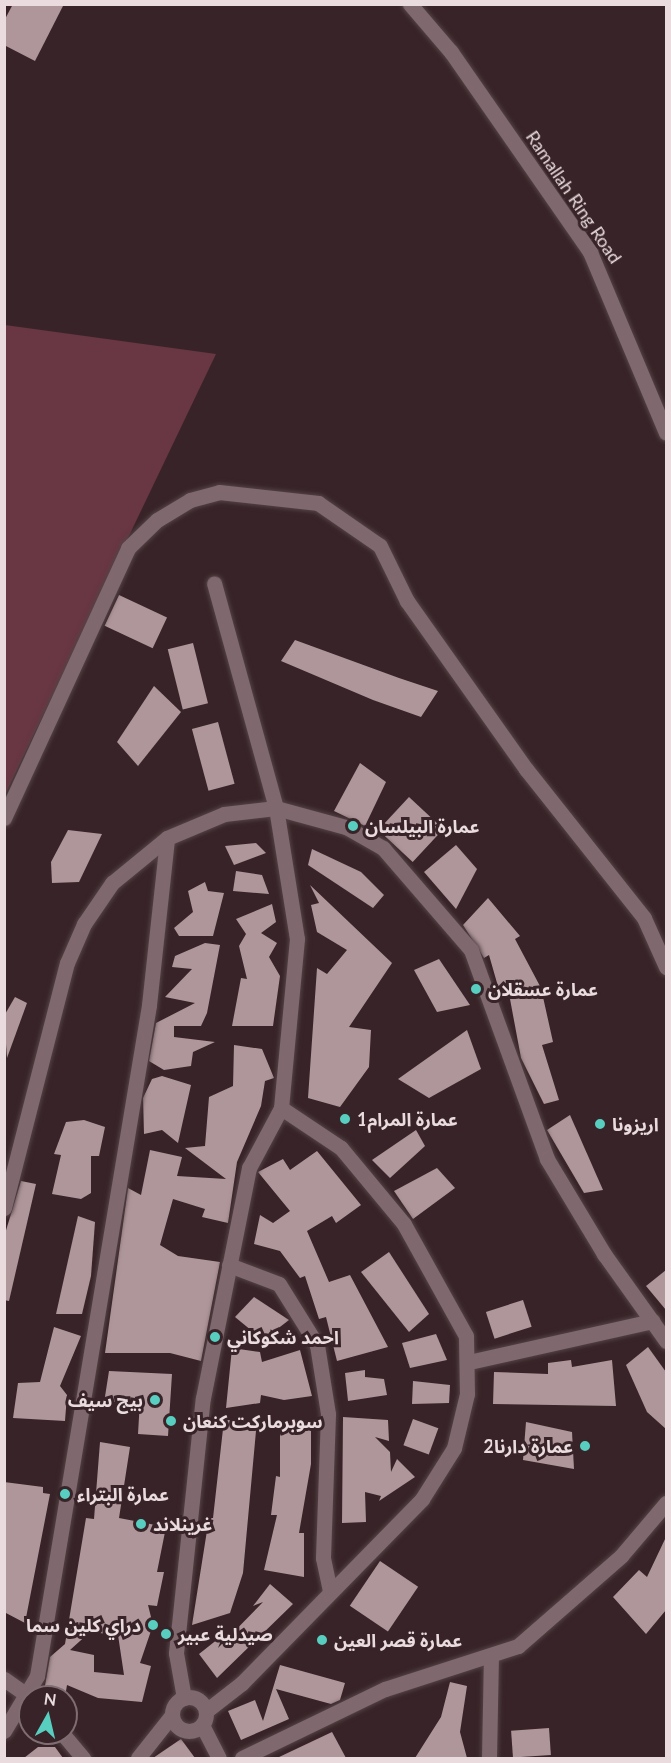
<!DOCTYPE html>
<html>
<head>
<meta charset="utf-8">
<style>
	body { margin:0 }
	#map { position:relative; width:671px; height:1763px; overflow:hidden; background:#382428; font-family:Lato,"Noto Sans Arabic",sans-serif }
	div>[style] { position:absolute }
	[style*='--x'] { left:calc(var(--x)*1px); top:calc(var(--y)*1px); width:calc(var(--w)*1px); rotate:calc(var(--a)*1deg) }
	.green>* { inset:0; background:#693643 }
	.building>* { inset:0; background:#af969b; transform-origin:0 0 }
	.roads { filter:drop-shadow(0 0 2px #534346) drop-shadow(0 0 2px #534346) }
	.minor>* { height:15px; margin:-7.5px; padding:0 7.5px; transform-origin:7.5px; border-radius:7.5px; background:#80696e }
	.minor>.ring { margin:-7.5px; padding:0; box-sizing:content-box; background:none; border:15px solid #80696e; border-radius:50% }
	.dots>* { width:16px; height:16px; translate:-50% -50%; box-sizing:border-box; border:3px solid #382428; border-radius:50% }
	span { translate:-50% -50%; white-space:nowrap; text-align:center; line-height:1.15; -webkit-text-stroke:6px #382428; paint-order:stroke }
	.street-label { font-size:18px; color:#e9dbde }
	.poi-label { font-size:18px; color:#e9dbde; font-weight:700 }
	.left { translate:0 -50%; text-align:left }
	.right { translate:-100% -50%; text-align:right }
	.frame { position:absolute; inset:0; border:6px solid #e9dbde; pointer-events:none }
	.north { position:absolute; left:18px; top:1685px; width:60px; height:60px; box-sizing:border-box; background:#382428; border:2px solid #7f6d71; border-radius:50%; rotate:8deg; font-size:16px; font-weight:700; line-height:24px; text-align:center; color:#e9dbde }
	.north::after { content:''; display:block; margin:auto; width:21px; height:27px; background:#58cec0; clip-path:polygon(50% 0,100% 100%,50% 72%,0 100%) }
</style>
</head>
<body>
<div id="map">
	<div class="green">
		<i style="clip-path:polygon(5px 325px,216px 354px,5px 795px)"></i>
	</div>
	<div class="building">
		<i style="clip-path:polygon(13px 4px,64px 4px,35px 61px,4px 45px,4px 21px)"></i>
		<i style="left:119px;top:595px;width:53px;height:34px;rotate:25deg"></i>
		<i style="clip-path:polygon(295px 640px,399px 678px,438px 691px,421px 717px,373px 700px,281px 661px)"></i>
		<i style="left:193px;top:643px;width:62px;height:26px;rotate:76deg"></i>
		<i style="clip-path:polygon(154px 686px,181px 712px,138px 766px,117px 742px)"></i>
		<i style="left:218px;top:722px;width:64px;height:27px;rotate:75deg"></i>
		<i style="clip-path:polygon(360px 763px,386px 782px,365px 826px,334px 811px)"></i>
		<i style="left:409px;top:797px;width:47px;height:45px;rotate:43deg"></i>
		<i style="clip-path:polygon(68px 830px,102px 834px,79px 882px,52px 883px,51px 862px)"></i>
		<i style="clip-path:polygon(256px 843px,266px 853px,234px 865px,225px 846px)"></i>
		<i style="clip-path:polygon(456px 845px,477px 869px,456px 909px,424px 872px)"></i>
		<i style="clip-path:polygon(312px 849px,361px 872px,384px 895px,373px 908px,308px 865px)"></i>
		<i style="clip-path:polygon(236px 871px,262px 875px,269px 894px,233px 891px)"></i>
		<i style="clip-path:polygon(205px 882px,208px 891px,224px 893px,213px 936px,179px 936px,174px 928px,193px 912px,188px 891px)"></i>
		<i style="clip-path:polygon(310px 885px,392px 963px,349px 1027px,371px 1030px,369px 1067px,340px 1107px,308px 1098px,317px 968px,327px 974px,347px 950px,317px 932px,311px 905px,319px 903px)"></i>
		<i style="clip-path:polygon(488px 898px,520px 936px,515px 939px,541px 988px,553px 1042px,542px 1045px,559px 1100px,544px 1104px,521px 1058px,510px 999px,518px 994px,501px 997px,489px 955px,484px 958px,463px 925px)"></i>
		<i style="clip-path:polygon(272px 904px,276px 922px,261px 933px,277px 943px,269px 957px,280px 976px,273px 1026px,232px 1026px,241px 978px,247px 979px,239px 946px,246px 934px,236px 919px)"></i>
		<i style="clip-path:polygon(205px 943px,220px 945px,207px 1013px,201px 1026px,174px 1026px,174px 1037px,215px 1042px,193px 1052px,191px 1066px,164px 1070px,149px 1061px,156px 1023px,195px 1003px,165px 997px,192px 969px,172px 967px,175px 956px)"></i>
		<i style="clip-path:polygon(439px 959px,470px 1005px,437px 1012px,414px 970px)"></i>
		<i style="clip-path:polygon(15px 997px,27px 1003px,7px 1058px,4px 1016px)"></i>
		<i style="clip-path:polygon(467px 1030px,481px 1069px,429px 1098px,398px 1079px)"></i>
		<i style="clip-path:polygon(234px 1045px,262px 1049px,274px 1078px,265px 1081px,261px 1106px,237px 1162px,228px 1223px,202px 1217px,205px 1209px,173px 1199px,160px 1245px,178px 1256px,220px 1262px,201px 1361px,170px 1353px,105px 1353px,128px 1188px,141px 1195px,150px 1150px,182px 1157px,177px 1176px,226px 1179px,185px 1148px,205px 1146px,209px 1097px,233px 1086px)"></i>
		<i style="clip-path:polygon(162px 1076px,191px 1085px,178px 1143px,162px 1130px,144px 1134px,143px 1098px,152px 1079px)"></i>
		<i style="clip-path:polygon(570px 1115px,603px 1190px,584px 1193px,547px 1130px)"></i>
		<i style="clip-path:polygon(84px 1120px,105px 1127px,99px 1156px,91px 1156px,91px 1193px,81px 1199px,52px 1194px,61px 1155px,54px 1154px,66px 1122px)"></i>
		<i style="clip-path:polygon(416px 1130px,425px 1146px,390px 1178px,372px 1160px)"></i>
		<i style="clip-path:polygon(317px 1151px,361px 1205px,336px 1223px,332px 1216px,307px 1231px,329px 1282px,350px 1275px,388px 1347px,337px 1361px,326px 1317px,319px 1319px,305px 1276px,300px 1278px,280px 1251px,254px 1244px,260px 1215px,273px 1223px,290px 1211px,258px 1172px,283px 1159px,290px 1170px)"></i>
		<i style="clip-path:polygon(437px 1168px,455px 1188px,413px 1219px,394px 1191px)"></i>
		<i style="clip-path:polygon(21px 1181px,36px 1184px,9px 1301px,4px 1300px,4px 1237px)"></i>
		<i style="clip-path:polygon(78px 1216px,95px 1222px,91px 1276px,82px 1314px,56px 1314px)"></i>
		<i style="clip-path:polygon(389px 1252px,429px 1314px,409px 1332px,361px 1272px)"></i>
		<i style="clip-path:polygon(666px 1270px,666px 1310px,646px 1286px)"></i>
		<i style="clip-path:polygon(254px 1297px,289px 1320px,263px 1340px,235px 1317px)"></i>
		<i style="left:523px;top:1300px;width:28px;height:39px;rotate:72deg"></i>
		<i style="clip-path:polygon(54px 1327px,81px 1336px,60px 1386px,67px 1395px,65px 1421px,13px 1418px,18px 1383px,40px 1382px)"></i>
		<i style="clip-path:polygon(436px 1334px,447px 1360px,410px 1368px,402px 1343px)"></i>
		<i style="clip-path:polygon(648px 1347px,666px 1372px,666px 1429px,647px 1412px,626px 1365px)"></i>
		<i style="clip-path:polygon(232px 1348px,260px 1352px,262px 1362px,300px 1350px,312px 1396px,284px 1400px,261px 1395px,260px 1403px,226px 1408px)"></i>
		<i style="clip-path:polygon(571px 1360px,572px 1367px,612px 1360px,616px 1406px,493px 1404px,494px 1372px,548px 1374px,548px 1363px)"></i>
		<i style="clip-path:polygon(365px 1370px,365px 1377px,384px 1379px,387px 1395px,348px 1401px,345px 1373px)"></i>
		<i style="clip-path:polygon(109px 1371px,172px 1374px,168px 1436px,138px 1434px,140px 1400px,104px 1403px)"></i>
		<i style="clip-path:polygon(413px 1381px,450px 1385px,449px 1403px,412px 1404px)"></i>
		<i style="clip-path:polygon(343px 1417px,388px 1420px,389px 1441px,375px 1437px,390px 1452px,391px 1472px,397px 1459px,415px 1477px,379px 1501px,381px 1496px,365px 1492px,366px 1522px,342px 1523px)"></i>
		<i style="left:413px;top:1419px;width:27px;height:28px;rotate:20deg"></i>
		<i style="clip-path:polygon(224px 1420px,257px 1420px,243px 1573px,230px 1613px,192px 1625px,209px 1518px,213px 1518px)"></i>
		<i style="clip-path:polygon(280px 1420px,311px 1420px,311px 1464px,299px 1533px,304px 1533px,304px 1577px,264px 1570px,277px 1515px,271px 1515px,276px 1476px,280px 1477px)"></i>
		<i style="clip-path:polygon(526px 1422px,572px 1432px,574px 1469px,523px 1460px)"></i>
		<i style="clip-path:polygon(evenodd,100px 1442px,130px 1447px,119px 1518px,166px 1527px,157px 1572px,164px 1572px,157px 1606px,148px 1605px,153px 1625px,140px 1663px,151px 1666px,142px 1702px,98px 1698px,67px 1685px,65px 1697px,43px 1697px,50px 1657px,65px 1644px,86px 1518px,94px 1519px,100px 1442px,90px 1632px,118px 1635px,124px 1675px,94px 1672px,94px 1655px,70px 1650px,90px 1632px)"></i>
		<i style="clip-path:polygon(4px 1482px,43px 1487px,43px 1493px,50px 1494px,25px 1623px,4px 1612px)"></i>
		<i style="clip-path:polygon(666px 1537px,666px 1610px,646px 1634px,613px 1597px,639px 1570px,647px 1577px)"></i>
		<i style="left:380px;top:1561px;width:46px;height:54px;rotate:34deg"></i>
		<i style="clip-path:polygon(270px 1584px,293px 1604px,217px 1678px,199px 1654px,223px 1635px,218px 1648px,263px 1602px,253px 1606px)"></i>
		<i style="clip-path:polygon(280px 1665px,345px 1683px,340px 1700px,331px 1704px,276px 1689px,289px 1719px,241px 1740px,228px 1711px,255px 1700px,263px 1721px)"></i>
		<i style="clip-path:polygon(450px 1682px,467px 1686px,460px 1732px,467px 1758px,415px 1758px,441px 1717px)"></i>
		<i style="left:549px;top:1728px;width:27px;height:38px;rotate:86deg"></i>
		<i style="clip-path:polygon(332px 1732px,346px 1758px,277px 1758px)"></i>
		<i style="clip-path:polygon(181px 1739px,195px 1758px,153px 1758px)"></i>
		<i style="clip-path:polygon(38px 1747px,55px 1747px,63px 1758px,24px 1758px)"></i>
	</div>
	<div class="roads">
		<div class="minor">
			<i style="--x:410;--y:4;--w:63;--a:49.5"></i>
			<i style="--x:451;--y:52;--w:244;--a:55.2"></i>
			<i style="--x:590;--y:252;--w:196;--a:67.2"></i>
			<i style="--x:4;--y:818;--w:297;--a:-65.3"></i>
			<i style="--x:128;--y:548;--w:40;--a:-44"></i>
			<i style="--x:157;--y:520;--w:39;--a:-31"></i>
			<i style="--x:190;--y:500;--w:30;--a:-15"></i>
			<i style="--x:219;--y:492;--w:100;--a:6.3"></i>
			<i style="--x:318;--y:503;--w:75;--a:34.7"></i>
			<i style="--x:380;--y:546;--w:61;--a:63.9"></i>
			<i style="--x:407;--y:601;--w:206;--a:54.7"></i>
			<i style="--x:526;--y:769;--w:190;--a:51.6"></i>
			<i style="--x:644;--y:918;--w:54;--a:65.8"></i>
			<i style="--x:4;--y:1208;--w:253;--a:-75.6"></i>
			<i style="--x:67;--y:963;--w:43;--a:-66.4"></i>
			<i style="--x:84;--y:924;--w:50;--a:-55.7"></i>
			<i style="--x:112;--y:883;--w:71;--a:-39.3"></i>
			<i style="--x:229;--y:1265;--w:53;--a:20.8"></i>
			<i style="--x:279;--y:1284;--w:72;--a:58.1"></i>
			<i style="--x:317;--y:1345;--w:70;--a:80.9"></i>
			<i style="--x:328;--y:1414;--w:144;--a:92"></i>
			<i style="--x:323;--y:1558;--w:35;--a:78"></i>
			<i style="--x:469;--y:1362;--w:188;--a:-12.6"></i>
			<i style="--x:4;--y:1679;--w:32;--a:35"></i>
			<i class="ring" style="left:172px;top:1697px;width:19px;height:19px"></i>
			<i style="--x:184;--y:1698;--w:46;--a:-100.1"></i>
			<i style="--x:176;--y:1653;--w:256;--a:-84"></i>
			<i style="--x:203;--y:1398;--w:235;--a:-78.7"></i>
			<i style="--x:249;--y:1168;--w:68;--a:-61.9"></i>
			<i style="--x:281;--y:1108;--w:170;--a:-84.6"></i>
			<i style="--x:297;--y:939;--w:133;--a:-99.1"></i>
			<i style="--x:276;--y:808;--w:233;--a:-105.4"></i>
			<i style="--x:206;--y:1711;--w:46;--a:-37.9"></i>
			<i style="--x:242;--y:1683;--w:257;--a:-45.6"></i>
			<i style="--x:422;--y:1499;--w:60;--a:-57.9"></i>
			<i style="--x:454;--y:1448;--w:56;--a:-76.5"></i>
			<i style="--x:467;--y:1394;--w:58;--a:-91"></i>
			<i style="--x:466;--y:1336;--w:128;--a:-119"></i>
			<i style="--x:404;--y:1224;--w:99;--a:-129.7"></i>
			<i style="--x:341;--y:1148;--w:72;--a:-146.3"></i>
			<i style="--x:202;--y:1725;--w:37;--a:63"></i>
			<i style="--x:4;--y:1731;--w:64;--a:-59"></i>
			<i style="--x:37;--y:1676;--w:680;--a:-80.52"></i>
			<i style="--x:149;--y:1005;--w:168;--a:-83.8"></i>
			<i style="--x:167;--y:838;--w:62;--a:-22.8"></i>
			<i style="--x:224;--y:814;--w:52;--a:-6.6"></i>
			<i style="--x:276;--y:808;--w:73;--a:15.2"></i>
			<i style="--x:346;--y:827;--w:43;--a:29.6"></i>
			<i style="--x:383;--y:848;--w:135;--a:49.2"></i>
			<i style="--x:471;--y:950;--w:222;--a:70"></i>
			<i style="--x:547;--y:1159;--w:111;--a:59"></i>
			<i style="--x:604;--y:1254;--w:107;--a:54.5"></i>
			<i style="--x:62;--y:1733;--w:33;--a:50"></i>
			<i style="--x:138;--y:1758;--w:55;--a:-51.7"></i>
			<i style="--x:242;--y:1758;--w:159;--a:-25.8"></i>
			<i style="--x:385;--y:1689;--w:140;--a:-17.9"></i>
			<i style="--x:518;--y:1646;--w:137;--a:-41.1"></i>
			<i style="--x:621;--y:1556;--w:70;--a:-49.7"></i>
			<i style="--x:489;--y:1758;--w:101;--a:-88.9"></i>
		</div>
	</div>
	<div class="dots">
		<i style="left:353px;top:826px;background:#58cec0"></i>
		<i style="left:476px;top:989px;background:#58cec0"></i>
		<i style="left:345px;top:1119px;background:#58cec0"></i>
		<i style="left:600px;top:1124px;background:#58cec0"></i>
		<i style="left:215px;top:1337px;background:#58cec0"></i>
		<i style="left:155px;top:1400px;background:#58cec0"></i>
		<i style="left:171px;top:1421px;background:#58cec0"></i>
		<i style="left:585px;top:1446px;background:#58cec0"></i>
		<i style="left:65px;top:1494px;background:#58cec0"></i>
		<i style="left:141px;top:1524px;background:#58cec0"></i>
		<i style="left:153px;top:1625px;background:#58cec0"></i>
		<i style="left:166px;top:1634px;background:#58cec0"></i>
		<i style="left:322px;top:1640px;background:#58cec0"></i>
	</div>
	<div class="street-label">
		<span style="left:574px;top:197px;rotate:56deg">Ramallah Ring Road</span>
	</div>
	<div class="poi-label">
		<span class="left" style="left:365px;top:826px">عمارة البيلسان</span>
		<span class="left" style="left:488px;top:989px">عمارة عسقلان</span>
		<span class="left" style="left:357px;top:1119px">عمارة المرام1</span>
		<span class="left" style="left:612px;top:1124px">اريزونا</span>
		<span class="left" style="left:227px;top:1337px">احمد شكوكاني</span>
		<span class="right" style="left:143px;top:1400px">بيج سيف</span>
		<span class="left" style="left:183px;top:1421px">سوبرماركت كنعان</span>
		<span class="right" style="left:573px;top:1446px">عمارة دارنا2</span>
		<span class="left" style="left:77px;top:1494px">عمارة البتراء</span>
		<span class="left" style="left:153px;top:1524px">غرينلاند</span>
		<span class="right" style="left:141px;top:1625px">دراي كلين سما</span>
		<span class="left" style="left:178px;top:1634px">صيدلية عبير</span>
		<span class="left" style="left:334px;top:1640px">عمارة قصر العين</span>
	</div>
	<div class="frame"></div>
	<div class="north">N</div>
</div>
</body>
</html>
